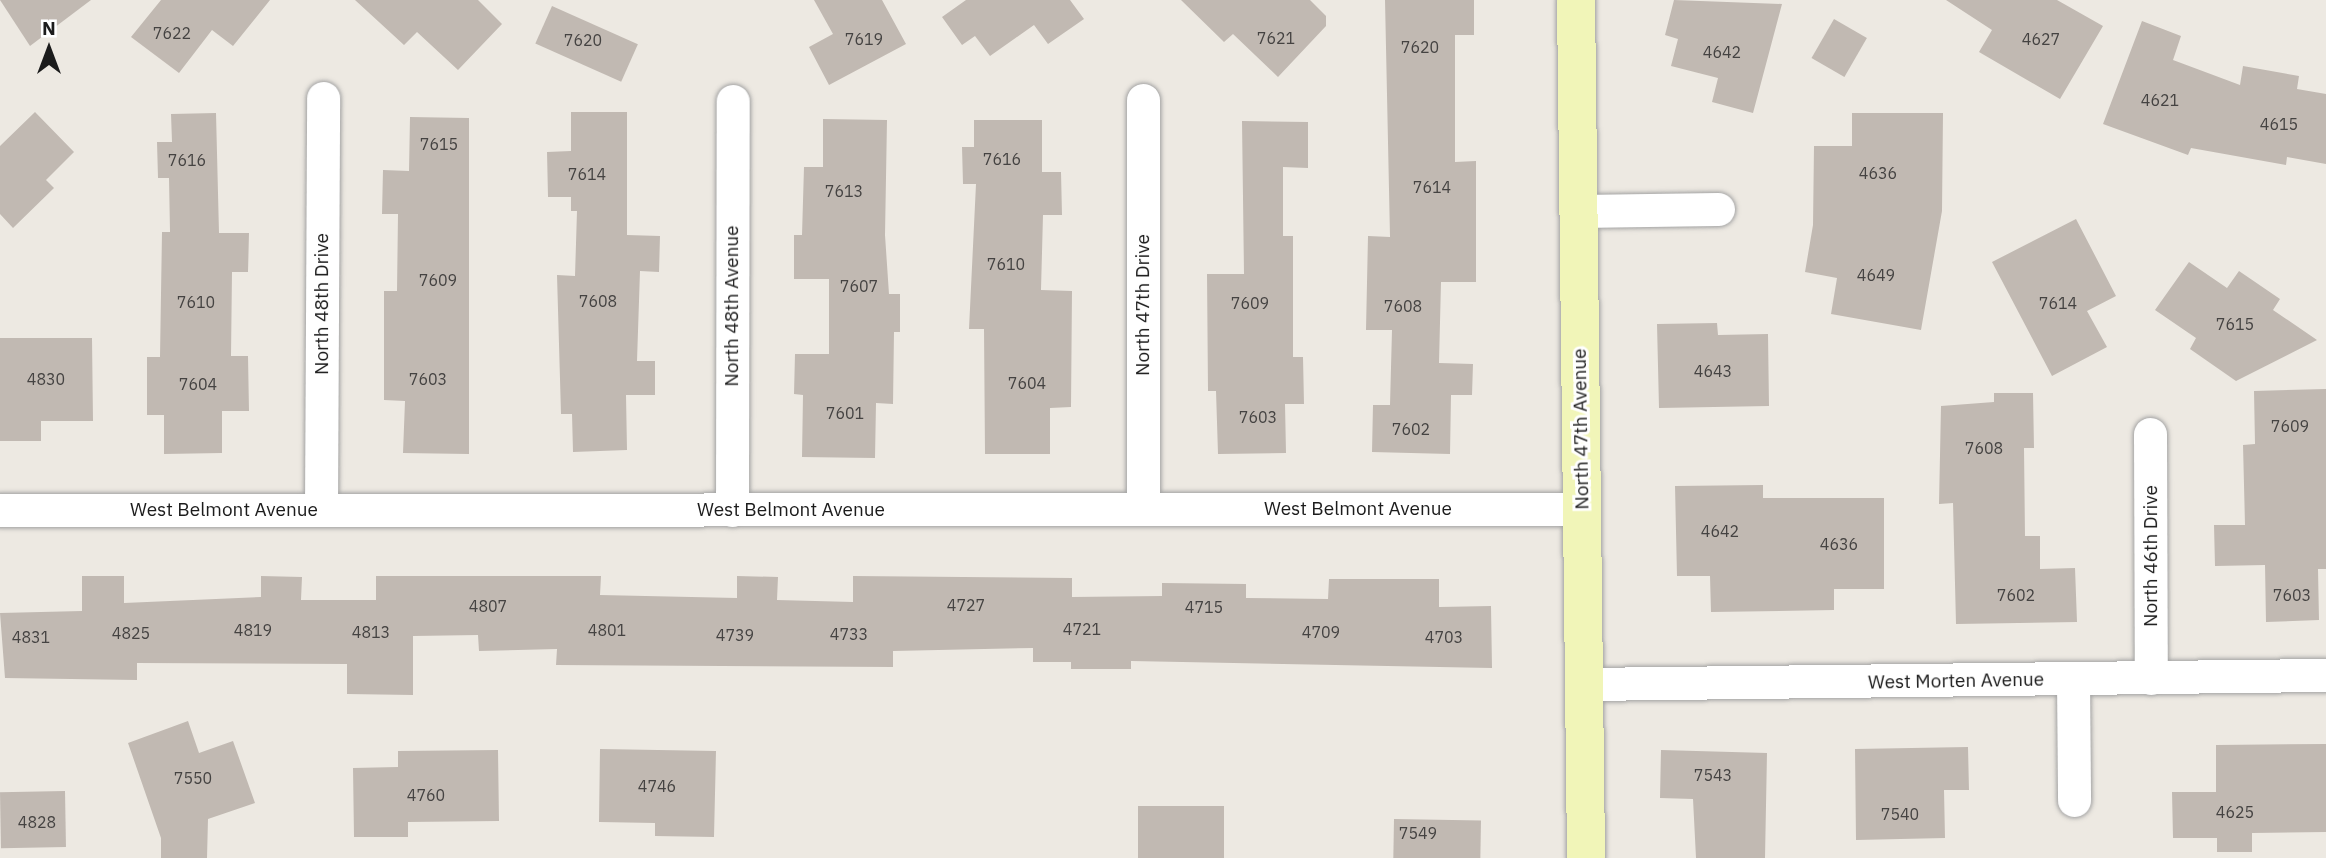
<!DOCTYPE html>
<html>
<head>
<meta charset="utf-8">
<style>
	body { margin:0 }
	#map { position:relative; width:2326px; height:858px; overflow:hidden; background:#ede9e2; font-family:"IBM Plex Sans",sans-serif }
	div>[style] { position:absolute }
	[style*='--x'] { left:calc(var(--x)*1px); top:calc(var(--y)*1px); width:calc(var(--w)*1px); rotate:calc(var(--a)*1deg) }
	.building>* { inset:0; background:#c1b9b2; transform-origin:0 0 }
	.roads { filter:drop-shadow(0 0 2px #a3a3a3) drop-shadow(0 0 2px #a3a3a3) }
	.street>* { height:33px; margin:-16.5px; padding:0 16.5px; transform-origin:16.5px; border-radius:16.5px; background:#fff }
	.secondary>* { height:38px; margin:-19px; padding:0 19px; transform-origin:19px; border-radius:19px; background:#f1f5b8 }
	span { translate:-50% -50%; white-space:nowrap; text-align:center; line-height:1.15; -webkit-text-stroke:6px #fff; paint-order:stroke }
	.number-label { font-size:16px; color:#454342 }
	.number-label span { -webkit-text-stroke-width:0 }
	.street-label { font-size:19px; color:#1c1c1c }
	.north { position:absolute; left:14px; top:14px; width:70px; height:70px; -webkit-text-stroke:5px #fff; paint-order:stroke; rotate:0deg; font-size:19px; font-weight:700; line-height:28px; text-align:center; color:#1c1c1c }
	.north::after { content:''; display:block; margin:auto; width:24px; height:32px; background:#1c1c1c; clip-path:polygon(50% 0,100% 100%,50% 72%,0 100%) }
</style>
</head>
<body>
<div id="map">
	<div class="building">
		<i style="clip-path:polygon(0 0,91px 0,30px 46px)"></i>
		<i style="clip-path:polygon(161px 0,270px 0,233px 46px,212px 30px,179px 73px,131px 37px)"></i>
		<i style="clip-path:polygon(355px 0,478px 0,502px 24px,458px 70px,417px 32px,404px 45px)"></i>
		<i style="clip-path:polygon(814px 0,882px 0,906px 44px,829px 85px,809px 47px,833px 34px)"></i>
		<i style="clip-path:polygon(966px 0,1070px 0,1084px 19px,1048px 44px,1034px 25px,990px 56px,975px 36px,962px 45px,942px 17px)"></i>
		<i style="clip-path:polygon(1181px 0,1310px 0,1326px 16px,1326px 26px,1278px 77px,1233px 34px,1224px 42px)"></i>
		<i style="clip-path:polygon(1385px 0,1474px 0,1474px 35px,1455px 35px,1455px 162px,1476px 161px,1476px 282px,1441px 282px,1439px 363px,1473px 364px,1472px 395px,1451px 395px,1450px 454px,1372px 452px,1373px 405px,1390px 405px,1392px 330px,1366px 330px,1368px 236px,1390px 237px)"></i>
		<i style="clip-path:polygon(1674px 0,1782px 4px,1753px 113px,1712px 102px,1718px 78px,1671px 66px,1678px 39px,1665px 35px)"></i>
		<i style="clip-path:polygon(1946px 0,2057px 0,2103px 26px,2060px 99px,1979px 52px,1992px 30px)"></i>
		<i style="left:552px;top:6px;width:94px;height:41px;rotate:24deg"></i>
		<i style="left:1834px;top:19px;width:38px;height:45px;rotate:30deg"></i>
		<i style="clip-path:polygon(2142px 21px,2181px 36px,2173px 60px,2240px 85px,2243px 66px,2299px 76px,2297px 89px,2326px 94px,2326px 164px,2287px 157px,2286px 165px,2191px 148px,2188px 155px,2103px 124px)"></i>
		<i style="clip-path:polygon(35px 112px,74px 152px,46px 180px,54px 188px,13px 228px,0 214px,0 146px)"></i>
		<i style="clip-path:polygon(571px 112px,627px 112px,627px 235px,660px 236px,659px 272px,640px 271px,637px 361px,655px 361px,655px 395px,626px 395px,627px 450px,573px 452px,572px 414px,561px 414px,557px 275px,575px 276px,577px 211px,571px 211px,571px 197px,548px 197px,547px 152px,571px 151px)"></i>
		<i style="clip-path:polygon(216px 113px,219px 233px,249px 233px,248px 272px,232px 272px,231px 356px,248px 356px,249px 411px,222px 411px,222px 453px,164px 454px,164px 415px,147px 415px,147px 357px,160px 357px,162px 232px,170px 232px,169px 178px,158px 178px,157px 142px,172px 142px,171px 114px)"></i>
		<i style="clip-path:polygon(1852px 113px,1943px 113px,1942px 211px,1921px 330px,1831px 314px,1837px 278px,1805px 272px,1813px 225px,1814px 146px,1852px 146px)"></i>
		<i style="clip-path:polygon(410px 117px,469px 118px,469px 454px,403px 453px,405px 401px,384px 400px,384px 291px,397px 291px,398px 214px,382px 214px,383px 170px,409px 171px)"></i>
		<i style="clip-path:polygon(823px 119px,887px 120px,885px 235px,889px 294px,900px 294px,900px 332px,894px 332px,893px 404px,876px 403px,875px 458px,802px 457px,803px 395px,794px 394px,795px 354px,829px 354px,829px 279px,794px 279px,794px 235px,802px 235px,804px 167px,823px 167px)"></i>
		<i style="clip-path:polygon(974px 120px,1042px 120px,1042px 172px,1061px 172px,1062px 215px,1043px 215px,1041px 290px,1072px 291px,1071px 407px,1050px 408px,1050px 454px,985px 454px,984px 329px,969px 329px,976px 184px,963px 184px,962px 147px,974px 147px)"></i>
		<i style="clip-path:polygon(1242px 121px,1308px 122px,1308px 168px,1283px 167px,1283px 236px,1293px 236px,1293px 357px,1303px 357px,1304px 404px,1285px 404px,1286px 453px,1218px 454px,1216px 391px,1208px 391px,1207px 274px,1244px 274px)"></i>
		<i style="clip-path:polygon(2076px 219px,2116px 296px,2087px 311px,2107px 347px,2052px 376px,1992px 262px)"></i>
		<i style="clip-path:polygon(2189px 262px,2227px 288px,2239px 271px,2280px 299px,2273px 310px,2317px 340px,2236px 381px,2190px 349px,2196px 338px,2155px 310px)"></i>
		<i style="clip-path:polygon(1717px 323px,1718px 335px,1768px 334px,1769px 406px,1659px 408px,1657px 324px)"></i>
		<i style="clip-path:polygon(0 338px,92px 338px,93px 421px,41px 421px,41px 441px,0 441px)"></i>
		<i style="clip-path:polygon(2326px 389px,2326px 569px,2318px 569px,2319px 620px,2266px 622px,2265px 565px,2215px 566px,2214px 525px,2245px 525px,2243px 445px,2255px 444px,2254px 391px)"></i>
		<i style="clip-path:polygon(1994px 393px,2033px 393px,2034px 448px,2024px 448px,2025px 536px,2040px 536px,2040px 569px,2075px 568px,2077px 622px,1956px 624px,1953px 503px,1939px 504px,1941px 406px,1994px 402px)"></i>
		<i style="clip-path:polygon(1763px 485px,1763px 498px,1884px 498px,1884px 589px,1834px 589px,1834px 610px,1711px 612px,1710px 576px,1677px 576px,1675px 486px)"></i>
		<i style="clip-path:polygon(82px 576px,124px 576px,124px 603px,261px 597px,261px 576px,302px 577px,301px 600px,376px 600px,376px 576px,601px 576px,600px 595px,737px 598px,737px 576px,778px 577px,777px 600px,853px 602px,853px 576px,1072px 578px,1072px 597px,1162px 596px,1162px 583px,1246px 584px,1246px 598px,1328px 599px,1329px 579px,1439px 579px,1439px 607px,1491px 606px,1492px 668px,1131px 661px,1131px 669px,1071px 669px,1071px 662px,1033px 662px,1033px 648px,893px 651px,893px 667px,556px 665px,557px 649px,479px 651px,478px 635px,413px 636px,413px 695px,347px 694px,347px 664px,137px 663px,137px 680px,5px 678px,0 613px,82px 611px)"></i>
		<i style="clip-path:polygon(188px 721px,199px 753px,233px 741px,255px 803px,208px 819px,207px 858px,161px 858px,161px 838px,128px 743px)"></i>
		<i style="clip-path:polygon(2326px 744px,2326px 832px,2252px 833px,2252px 852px,2217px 852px,2217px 838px,2173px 838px,2172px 792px,2216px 792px,2216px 745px)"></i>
		<i style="clip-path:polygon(1968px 747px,1969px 790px,1944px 790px,1945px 838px,1856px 840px,1855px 749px)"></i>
		<i style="clip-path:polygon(600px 749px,716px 751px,714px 837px,655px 836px,655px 823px,599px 822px)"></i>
		<i style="clip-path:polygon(498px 750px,499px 821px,408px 822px,408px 837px,354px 837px,353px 768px,398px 767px,398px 751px)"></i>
		<i style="clip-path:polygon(1661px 750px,1767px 753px,1765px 858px,1696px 858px,1693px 799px,1660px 798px)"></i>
		<i style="left:65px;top:791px;width:56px;height:65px;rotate:89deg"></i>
		<i style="left:1138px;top:806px;width:86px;height:52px"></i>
		<i style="left:1394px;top:819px;width:87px;height:39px;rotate:1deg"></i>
	</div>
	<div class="roads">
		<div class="street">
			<i style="--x:1579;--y:211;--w:139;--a:-0.8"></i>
			<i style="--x:2150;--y:434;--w:244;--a:89.8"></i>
			<i style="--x:321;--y:509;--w:411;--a:-89.7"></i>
			<i style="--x:1143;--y:509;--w:409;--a:-90"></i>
			<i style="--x:0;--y:510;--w:1582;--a:-0.04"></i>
			<i style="--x:732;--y:510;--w:409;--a:-89.9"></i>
			<i style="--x:2073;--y:679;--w:121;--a:89.5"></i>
			<i style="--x:1585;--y:684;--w:741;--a:-0.7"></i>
		</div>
		<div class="secondary">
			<i style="--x:1576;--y:0;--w:858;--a:89.33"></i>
		</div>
	</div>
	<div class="number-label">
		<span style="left:172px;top:33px">7622</span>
		<span style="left:1276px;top:38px">7621</span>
		<span style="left:864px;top:39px">7619</span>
		<span style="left:2041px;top:39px">4627</span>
		<span style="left:583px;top:40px">7620</span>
		<span style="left:1420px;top:47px">7620</span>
		<span style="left:1722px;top:52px">4642</span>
		<span style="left:2160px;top:100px">4621</span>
		<span style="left:2279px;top:124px">4615</span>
		<span style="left:439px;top:144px">7615</span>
		<span style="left:1002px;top:159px">7616</span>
		<span style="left:187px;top:160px">7616</span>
		<span style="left:1878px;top:173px">4636</span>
		<span style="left:587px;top:174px">7614</span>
		<span style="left:1432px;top:187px">7614</span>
		<span style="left:844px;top:191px">7613</span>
		<span style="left:1006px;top:264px">7610</span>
		<span style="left:1876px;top:275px">4649</span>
		<span style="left:438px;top:280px">7609</span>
		<span style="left:859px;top:286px">7607</span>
		<span style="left:598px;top:301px">7608</span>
		<span style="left:196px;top:302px">7610</span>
		<span style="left:1250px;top:303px">7609</span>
		<span style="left:2058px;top:303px">7614</span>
		<span style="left:1403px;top:306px">7608</span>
		<span style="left:2235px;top:324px">7615</span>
		<span style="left:1713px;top:371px">4643</span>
		<span style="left:46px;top:379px">4830</span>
		<span style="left:428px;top:379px">7603</span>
		<span style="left:1027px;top:383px">7604</span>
		<span style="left:198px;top:384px">7604</span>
		<span style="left:845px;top:413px">7601</span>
		<span style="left:1258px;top:417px">7603</span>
		<span style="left:2290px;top:426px">7609</span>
		<span style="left:1411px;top:429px">7602</span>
		<span style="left:1984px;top:448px">7608</span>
		<span style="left:1720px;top:531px">4642</span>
		<span style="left:1839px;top:544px">4636</span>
		<span style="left:2016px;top:595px">7602</span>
		<span style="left:2292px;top:595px">7603</span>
		<span style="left:966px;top:605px">4727</span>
		<span style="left:488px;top:606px">4807</span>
		<span style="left:1204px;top:607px">4715</span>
		<span style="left:1082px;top:629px">4721</span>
		<span style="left:253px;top:630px">4819</span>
		<span style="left:607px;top:630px">4801</span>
		<span style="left:371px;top:632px">4813</span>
		<span style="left:1321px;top:632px">4709</span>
		<span style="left:131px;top:633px">4825</span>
		<span style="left:849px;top:634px">4733</span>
		<span style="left:735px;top:635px">4739</span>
		<span style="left:31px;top:637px">4831</span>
		<span style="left:1444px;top:637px">4703</span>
		<span style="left:1713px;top:775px">7543</span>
		<span style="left:193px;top:778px">7550</span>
		<span style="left:657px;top:786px">4746</span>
		<span style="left:426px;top:795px">4760</span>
		<span style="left:2235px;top:812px">4625</span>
		<span style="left:1900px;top:814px">7540</span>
		<span style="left:37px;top:822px">4828</span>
		<span style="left:1418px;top:833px">7549</span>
	</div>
	<div class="street-label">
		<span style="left:322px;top:304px;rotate:-90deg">North 48th Drive</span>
		<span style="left:1143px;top:305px;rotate:-90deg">North 47th Drive</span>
		<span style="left:732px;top:306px;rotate:-90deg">North 48th Avenue</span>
		<span style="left:1581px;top:429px;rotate:-91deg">North 47th Avenue</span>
		<span style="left:1358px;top:509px">West Belmont Avenue</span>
		<span style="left:224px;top:510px">West Belmont Avenue</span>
		<span style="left:791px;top:510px">West Belmont Avenue</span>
		<span style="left:2151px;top:556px;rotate:-90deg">North 46th Drive</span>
		<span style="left:1956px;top:681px;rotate:-1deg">West Morten Avenue</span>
	</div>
	<div class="north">N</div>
</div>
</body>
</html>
